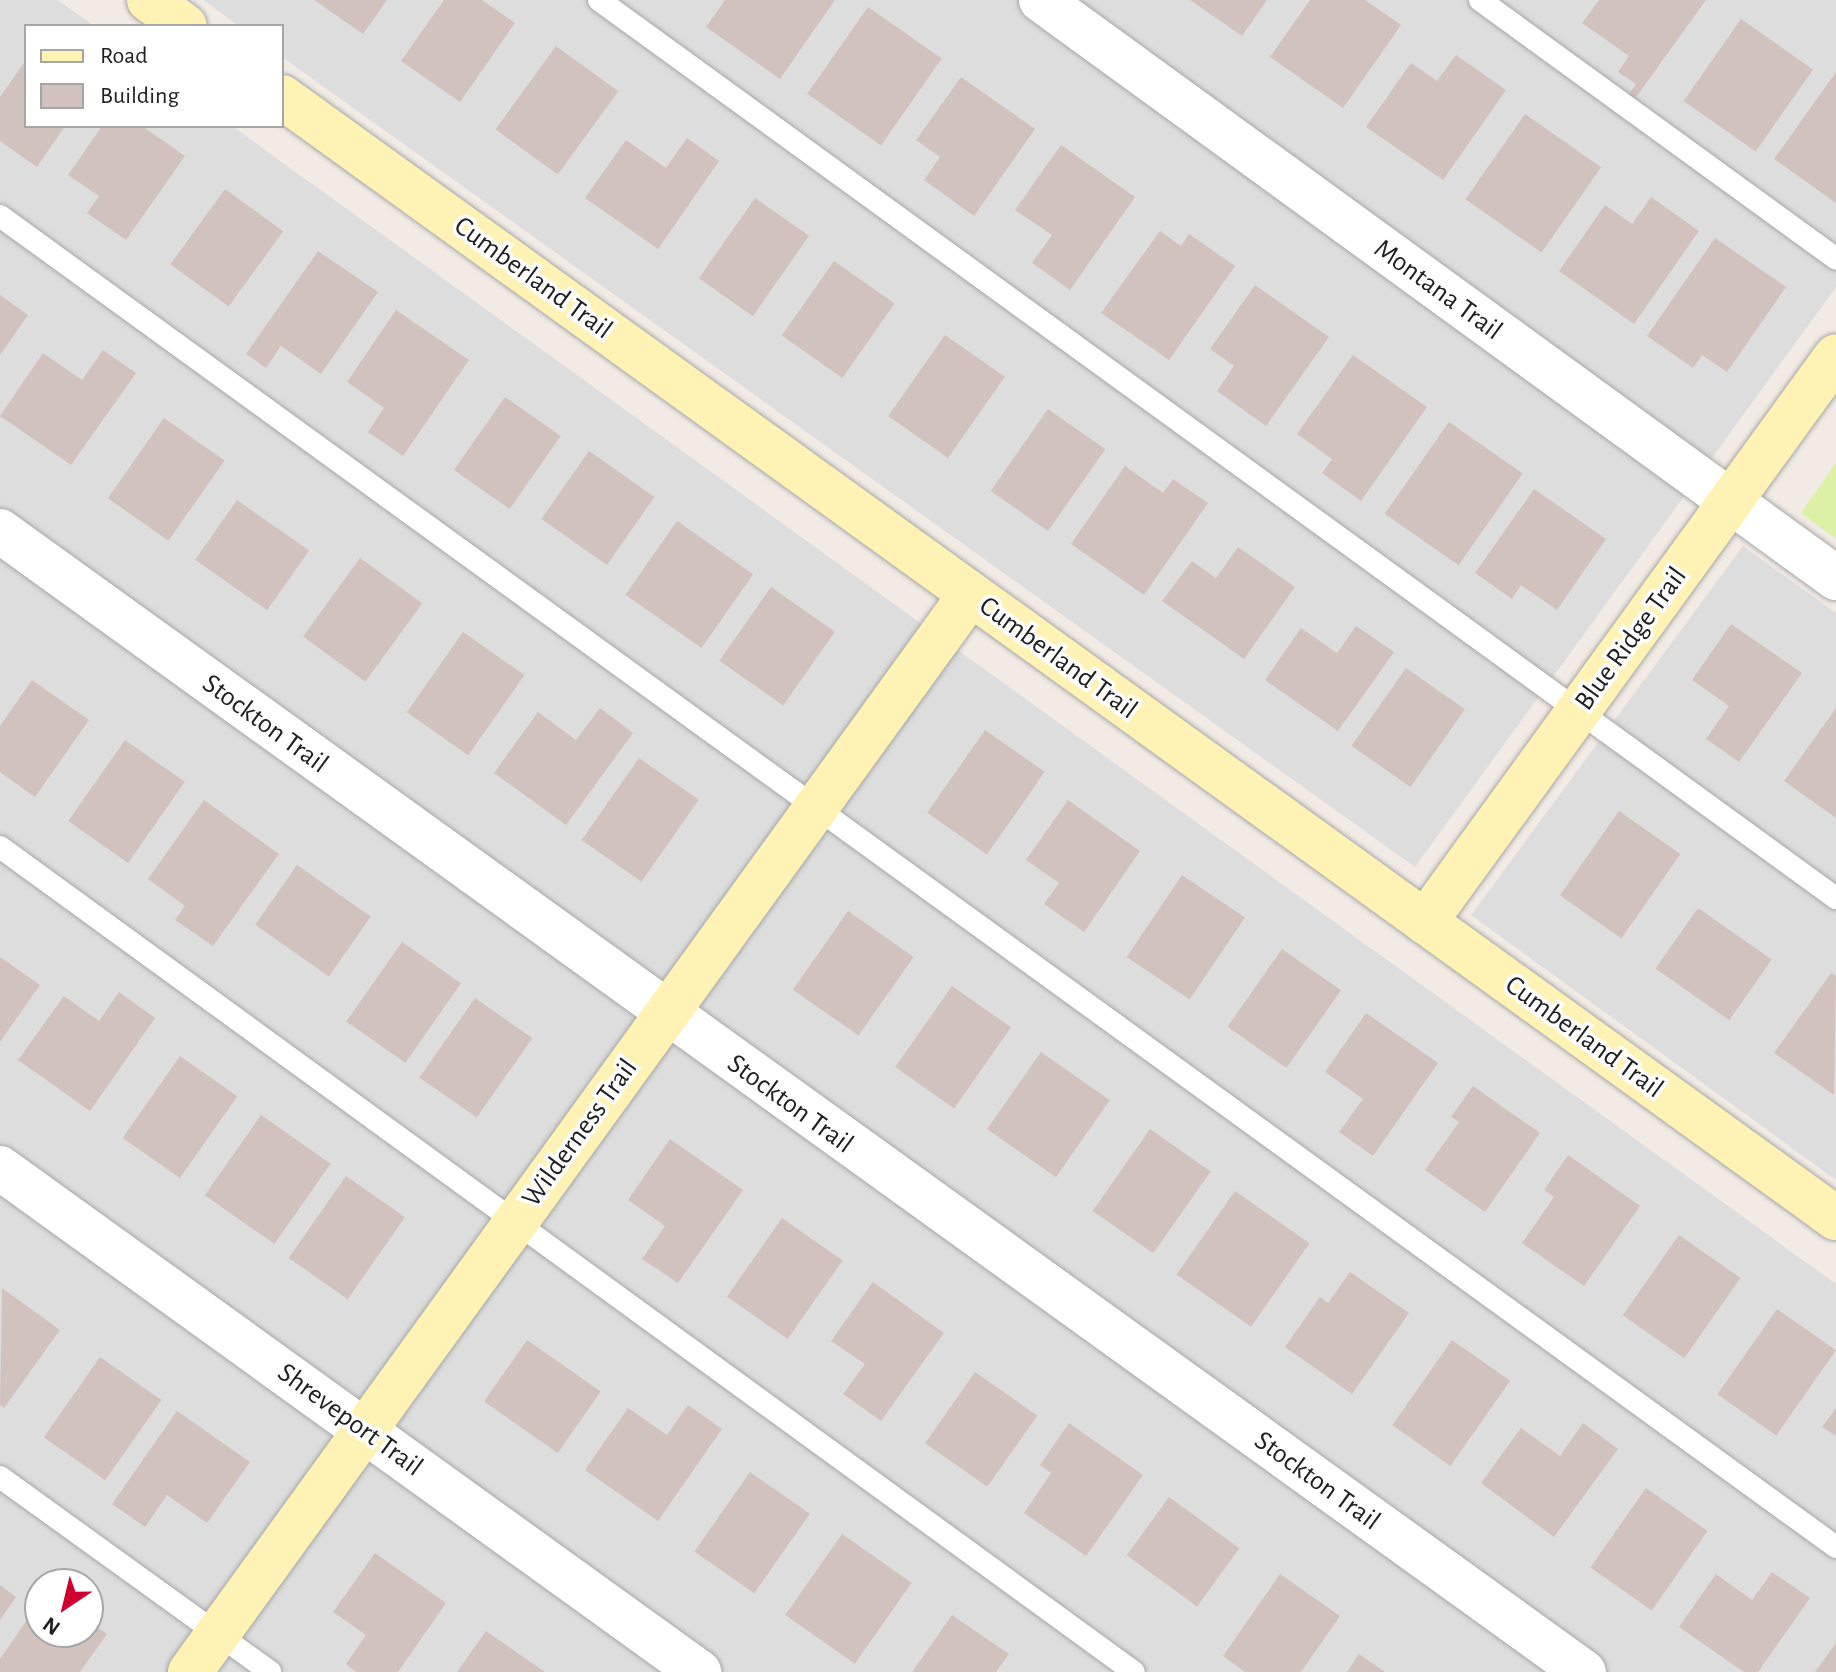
<!DOCTYPE html>
<html>
<head>
<meta charset="utf-8">
<style>
	body { margin:0 }
	#map { position:relative; width:1836px; height:1672px; overflow:hidden; background:#f1eae5; font-family:"Alegreya Sans",sans-serif }
	div>[style] { position:absolute }
	[style*='--x'] { left:calc(var(--x)*1px); top:calc(var(--y)*1px); width:calc(var(--w)*1px); rotate:calc(var(--a)*1deg) }
	.residential>* { inset:0; background:#dedddd }
	.grass>* { inset:0; background:#dcf0a6 }
	.building>* { inset:0; background:#d2c2be; transform-origin:0 0 }
	.roads { filter:drop-shadow(0 0 2px #a7a7a7) drop-shadow(0 0 2px #a7a7a7) }
	.lane>* { height:22px; margin:-11px; padding:0 11px; transform-origin:11px; border-radius:11px; background:#fff }
	.street>* { height:44px; margin:-22px; padding:0 22px; transform-origin:22px; border-radius:22px; background:#fff }
	.secondary>* { height:44px; margin:-22px; padding:0 22px; transform-origin:22px; border-radius:22px; background:#fff2b5 }
	span { translate:-50% -50%; white-space:nowrap; text-align:center; line-height:1.15; -webkit-text-stroke:7px #fff; paint-order:stroke }
	.street-label { font-size:28px; color:#202020 }
	.legend { position:absolute; left:24px; top:24px; width:260px; height:104px; box-sizing:border-box; background:#fff; border:2px solid #a6a6a6; margin:0; padding:10px 14px; list-style:none; font-size:24px; color:#202020 }
	.legend li { display:flex; align-items:center; gap:16px; height:40px }
	.legend b { width:40px; border:2px solid #a6a6a6 }
	.north { position:absolute; left:24px; top:1568px; width:80px; height:80px; box-sizing:border-box; background:#fff; border:2px solid #a6a6a6; border-radius:50%; rotate:215deg; font-size:22px; font-weight:700; line-height:32px; text-align:center; color:#202020 }
	.north::after { content:''; display:block; margin:auto; width:28px; height:36px; background:#cf0030; clip-path:polygon(50% 0,100% 100%,50% 72%,0 100%) }
</style>
</head>
<body>
<div id="map">
	<div class="residential">
		<i style="clip-path:polygon(evenodd,0 0,58px 0,94px 26px,26px 26px,26px 126px,232px 126px,1836px 1284px,1836px 1672px,0 1672px,0 0,40px 1584px,88px 1584px,88px 1632px,40px 1632px,40px 1584px)"></i>
		<i style="clip-path:polygon(203px 0,1836px 0,1836px 287px,1415px 867px,282px 57px,282px 26px,239px 26px)"></i>
		<i style="clip-path:polygon(1743px 546px,1836px 613px,1836px 1180px,1471px 915px)"></i>
	</div>
	<div class="grass">
		<i style="clip-path:polygon(1836px 463px,1836px 539px,1801px 513px)"></i>
	</div>
	<div class="building">
		<i style="clip-path:polygon(314px 0,387px 0,363px 34px)"></i>
		<i style="clip-path:polygon(444px 0,482px 0,515px 23px,460px 102px,401px 61px)"></i>
		<i style="clip-path:polygon(725px 0,835px 0,780px 79px,706px 27px)"></i>
		<i style="clip-path:polygon(1190px 0,1267px 0,1242px 36px)"></i>
		<i style="clip-path:polygon(1310px 0,1365px 0,1401px 25px,1343px 108px,1270px 57px)"></i>
		<i style="clip-path:polygon(1599px 0,1706px 0,1634px 100px,1628px 95px,1636px 84px,1618px 72px,1629px 56px,1582px 23px)"></i>
		<i style="left:868px;top:7px;width:90px;height:106px;rotate:35deg"></i>
		<i style="left:1741px;top:19px;width:88px;height:100px;rotate:35deg"></i>
		<i style="left:556px;top:46px;width:77px;height:103px;rotate:36deg"></i>
		<i style="clip-path:polygon(1456px 55px,1506px 90px,1443px 180px,1366px 127px,1411px 63px,1437px 81px)"></i>
		<i style="clip-path:polygon(26px 60px,26px 126px,65px 126px,37px 167px,0 141px,0 97px)"></i>
		<i style="clip-path:polygon(1836px 72px,1836px 203px,1774px 159px)"></i>
		<i style="clip-path:polygon(961px 77px,1035px 129px,974px 216px,924px 180px,940px 157px,916px 140px)"></i>
		<i style="left:1525px;top:114px;width:93px;height:104px;rotate:35deg"></i>
		<i style="clip-path:polygon(102px 126px,142px 126px,185px 156px,126px 240px,87px 213px,99px 196px,68px 175px)"></i>
		<i style="clip-path:polygon(687px 138px,719px 161px,658px 249px,585px 198px,626px 140px,666px 168px)"></i>
		<i style="clip-path:polygon(1061px 145px,1135px 197px,1070px 290px,1032px 263px,1052px 235px,1015px 210px)"></i>
		<i style="left:225px;top:189px;width:72px;height:93px;rotate:36deg"></i>
		<i style="clip-path:polygon(1651px 197px,1699px 231px,1634px 324px,1559px 271px,1605px 205px,1632px 224px)"></i>
		<i style="left:755px;top:198px;width:66px;height:98px;rotate:35deg"></i>
		<i style="clip-path:polygon(1160px 231px,1181px 246px,1189px 234px,1235px 266px,1169px 360px,1101px 313px)"></i>
		<i style="clip-path:polygon(1715px 238px,1786px 287px,1727px 372px,1702px 355px,1693px 368px,1647px 336px)"></i>
		<i style="clip-path:polygon(318px 251px,378px 292px,321px 374px,281px 346px,266px 368px,246px 354px)"></i>
		<i style="left:834px;top:261px;width:74px;height:91px;rotate:35deg"></i>
		<i style="clip-path:polygon(1255px 285px,1329px 337px,1266px 426px,1217px 391px,1234px 366px,1210px 349px)"></i>
		<i style="clip-path:polygon(0 295px,28px 315px,0 355px)"></i>
		<i style="clip-path:polygon(396px 310px,469px 360px,403px 456px,368px 432px,384px 408px,347px 382px)"></i>
		<i style="left:945px;top:335px;width:73px;height:99px;rotate:35deg"></i>
		<i style="clip-path:polygon(103px 350px,136px 373px,71px 465px,0 416px,43px 353px,82px 380px)"></i>
		<i style="clip-path:polygon(1353px 355px,1427px 407px,1361px 501px,1322px 473px,1332px 459px,1297px 434px)"></i>
		<i style="left:505px;top:397px;width:68px;height:89px;rotate:35deg"></i>
		<i style="left:1048px;top:409px;width:70px;height:100px;rotate:35deg"></i>
		<i style="left:164px;top:418px;width:74px;height:98px;rotate:35deg"></i>
		<i style="left:1449px;top:422px;width:90px;height:112px;rotate:35deg"></i>
		<i style="left:589px;top:451px;width:80px;height:83px;rotate:35deg"></i>
		<i style="clip-path:polygon(1125px 466px,1163px 493px,1173px 479px,1208px 503px,1144px 595px,1071px 544px)"></i>
		<i style="clip-path:polygon(1534px 489px,1606px 539px,1557px 610px,1521px 585px,1512px 599px,1475px 573px)"></i>
		<i style="left:237px;top:500px;width:88px;height:73px;rotate:35deg"></i>
		<i style="left:677px;top:521px;width:93px;height:90px;rotate:35deg"></i>
		<i style="clip-path:polygon(1238px 547px,1295px 587px,1244px 659px,1162px 601px,1192px 561px,1216px 578px)"></i>
		<i style="left:360px;top:558px;width:77px;height:97px;rotate:36deg"></i>
		<i style="left:771px;top:587px;width:78px;height:90px;rotate:35deg"></i>
		<i style="clip-path:polygon(1731px 624px,1802px 673px,1739px 762px,1706px 739px,1729px 706px,1692px 680px)"></i>
		<i style="clip-path:polygon(1356px 626px,1394px 652px,1338px 731px,1265px 680px,1301px 628px,1337px 653px)"></i>
		<i style="left:463px;top:632px;width:75px;height:98px;rotate:35deg"></i>
		<i style="left:1406px;top:668px;width:72px;height:95px;rotate:35deg"></i>
		<i style="clip-path:polygon(32px 680px,89px 720px,35px 797px,0 772px,0 726px)"></i>
		<i style="clip-path:polygon(600px 708px,633px 733px,566px 825px,494px 773px,538px 712px,576px 740px)"></i>
		<i style="clip-path:polygon(1836px 708px,1836px 818px,1784px 781px)"></i>
		<i style="left:985px;top:730px;width:73px;height:101px;rotate:35deg"></i>
		<i style="left:125px;top:740px;width:73px;height:99px;rotate:35deg"></i>
		<i style="left:639px;top:758px;width:73px;height:100px;rotate:35deg"></i>
		<i style="clip-path:polygon(204px 800px,279px 854px,213px 946px,175px 920px,185px 906px,148px 879px)"></i>
		<i style="clip-path:polygon(1068px 800px,1140px 851px,1084px 932px,1044px 904px,1059px 883px,1026px 860px)"></i>
		<i style="left:1619px;top:811px;width:75px;height:103px;rotate:35deg"></i>
		<i style="left:297px;top:865px;width:90px;height:73px;rotate:35deg"></i>
		<i style="left:1182px;top:875px;width:76px;height:99px;rotate:34deg"></i>
		<i style="left:1698px;top:908px;width:90px;height:74px;rotate:35deg"></i>
		<i style="left:848px;top:911px;width:80px;height:96px;rotate:35deg"></i>
		<i style="left:402px;top:942px;width:72px;height:97px;rotate:35deg"></i>
		<i style="left:1282px;top:949px;width:72px;height:95px;rotate:35deg"></i>
		<i style="clip-path:polygon(0 957px,40px 985px,0 1042px)"></i>
		<i style="clip-path:polygon(1831px 973px,1836px 976px,1834px 1095px,1774px 1053px)"></i>
		<i style="left:952px;top:986px;width:72px;height:99px;rotate:35deg"></i>
		<i style="clip-path:polygon(119px 992px,155px 1018px,90px 1111px,18px 1060px,64px 996px,99px 1021px)"></i>
		<i style="left:475px;top:998px;width:70px;height:97px;rotate:35deg"></i>
		<i style="clip-path:polygon(1366px 1013px,1438px 1063px,1373px 1156px,1339px 1132px,1363px 1099px,1325px 1072px)"></i>
		<i style="left:1041px;top:1052px;width:84px;height:94px;rotate:35deg"></i>
		<i style="left:180px;top:1056px;width:70px;height:100px;rotate:35deg"></i>
		<i style="clip-path:polygon(1473px 1086px,1540px 1133px,1485px 1212px,1425px 1170px,1459px 1122px,1451px 1117px)"></i>
		<i style="left:261px;top:1115px;width:85px;height:98px;rotate:35deg"></i>
		<i style="left:1150px;top:1129px;width:74px;height:100px;rotate:35deg"></i>
		<i style="clip-path:polygon(670px 1139px,743px 1190px,678px 1283px,642px 1259px,665px 1226px,628px 1200px)"></i>
		<i style="clip-path:polygon(1568px 1155px,1640px 1206px,1584px 1286px,1522px 1243px,1554px 1197px,1544px 1190px)"></i>
		<i style="left:346px;top:1176px;width:72px;height:100px;rotate:35deg"></i>
		<i style="left:1235px;top:1191px;width:91px;height:102px;rotate:35deg"></i>
		<i style="left:782px;top:1218px;width:74px;height:96px;rotate:35deg"></i>
		<i style="left:1679px;top:1235px;width:75px;height:98px;rotate:35deg"></i>
		<i style="clip-path:polygon(1350px 1272px,1409px 1313px,1352px 1394px,1285px 1347px,1320px 1297px,1328px 1303px)"></i>
		<i style="clip-path:polygon(873px 1282px,944px 1333px,881px 1421px,843px 1394px,865px 1364px,831px 1341px)"></i>
		<i style="clip-path:polygon(2px 1288px,60px 1330px,4px 1408px,0 1405px)"></i>
		<i style="left:1777px;top:1309px;width:72px;height:104px;rotate:35deg"></i>
		<i style="left:527px;top:1340px;width:90px;height:75px;rotate:35deg"></i>
		<i style="left:1452px;top:1340px;width:71px;height:104px;rotate:35deg"></i>
		<i style="left:100px;top:1357px;width:75px;height:98px;rotate:35deg"></i>
		<i style="left:975px;top:1372px;width:76px;height:87px;rotate:35deg"></i>
		<i style="clip-path:polygon(688px 1405px,722px 1429px,658px 1521px,585px 1470px,628px 1408px,667px 1435px)"></i>
		<i style="clip-path:polygon(1836px 1408px,1836px 1436px,1822px 1427px)"></i>
		<i style="clip-path:polygon(177px 1411px,250px 1462px,207px 1523px,167px 1495px,145px 1527px,112px 1504px)"></i>
		<i style="clip-path:polygon(1069px 1423px,1143px 1475px,1086px 1556px,1024px 1513px,1051px 1473px,1040px 1465px)"></i>
		<i style="clip-path:polygon(1583px 1423px,1618px 1449px,1554px 1537px,1481px 1483px,1521px 1428px,1560px 1456px)"></i>
		<i style="left:750px;top:1472px;width:73px;height:97px;rotate:35deg"></i>
		<i style="left:1646px;top:1488px;width:75px;height:97px;rotate:35deg"></i>
		<i style="left:1169px;top:1497px;width:87px;height:72px;rotate:36deg"></i>
		<i style="left:842px;top:1534px;width:85px;height:99px;rotate:35deg"></i>
		<i style="clip-path:polygon(375px 1553px,446px 1603px,398px 1672px,356px 1672px,346px 1664px,366px 1635px,333px 1612px)"></i>
		<i style="clip-path:polygon(1772px 1572px,1810px 1598px,1758px 1672px,1744px 1672px,1679px 1627px,1716px 1574px,1752px 1600px)"></i>
		<i style="clip-path:polygon(1280px 1574px,1340px 1616px,1301px 1672px,1245px 1672px,1223px 1656px)"></i>
		<i style="clip-path:polygon(0 1585px,16px 1597px,0 1620px)"></i>
		<i style="clip-path:polygon(40px 1601px,40px 1632px,88px 1632px,88px 1621px,107px 1634px,80px 1672px,0 1672px,0 1659px)"></i>
		<i style="clip-path:polygon(952px 1615px,1009px 1654px,996px 1672px,912px 1672px)"></i>
		<i style="clip-path:polygon(486px 1631px,545px 1672px,457px 1672px)"></i>
		<i style="clip-path:polygon(1836px 1643px,1836px 1672px,1815px 1672px)"></i>
		<i style="clip-path:polygon(1359px 1654px,1385px 1672px,1347px 1672px)"></i>
	</div>
	<div class="roads">
		<div class="lane">
			<i style="--x:599;--y:0;--w:1529;--a:35.98"></i>
			<i style="--x:1480;--y:0;--w:440;--a:36"></i>
			<i style="--x:0;--y:216;--w:2268;--a:35.94"></i>
			<i style="--x:0;--y:847;--w:1402;--a:36.04"></i>
			<i style="--x:0;--y:1477;--w:333;--a:35.8"></i>
		</div>
		<div class="street">
			<i style="--x:1041;--y:0;--w:983;--a:36.02"></i>
			<i style="--x:0;--y:531;--w:1952;--a:35.77"></i>
			<i style="--x:0;--y:1168;--w:862;--a:35.79"></i>
		</div>
		<div class="secondary">
			<i style="--x:149;--y:0;--w:44;--a:35.8"></i>
			<i style="--x:282;--y:97;--w:1916;--a:35.81"></i>
			<i style="--x:1425;--y:922;--w:699;--a:-54.01"></i>
			<i style="--x:190;--y:1672;--w:1330;--a:-54.09"></i>
		</div>
	</div>
	<div class="street-label">
		<span style="left:533px;top:278px;rotate:36deg">Cumberland Trail</span>
		<span style="left:1438px;top:290px;rotate:36deg">Montana Trail</span>
		<span style="left:1631px;top:639px;rotate:-54deg">Blue Ridge Trail</span>
		<span style="left:1058px;top:658px;rotate:36deg">Cumberland Trail</span>
		<span style="left:265px;top:724px;rotate:36deg">Stockton Trail</span>
		<span style="left:1584px;top:1037px;rotate:36deg">Cumberland Trail</span>
		<span style="left:790px;top:1104px;rotate:36deg">Stockton Trail</span>
		<span style="left:580px;top:1133px;rotate:-54deg">Wilderness Trail</span>
		<span style="left:350px;top:1420px;rotate:36deg">Shreveport Trail</span>
		<span style="left:1317px;top:1481px;rotate:36deg">Stockton Trail</span>
	</div>
	<ul class="legend">
	<li><b style="height:10px;background:#fff2b5"></b>Road</li>
	<li><b style="height:22px;background:#d2c2be"></b>Building</li>
	</ul>
	<div class="north">N</div>
</div>
</body>
</html>
